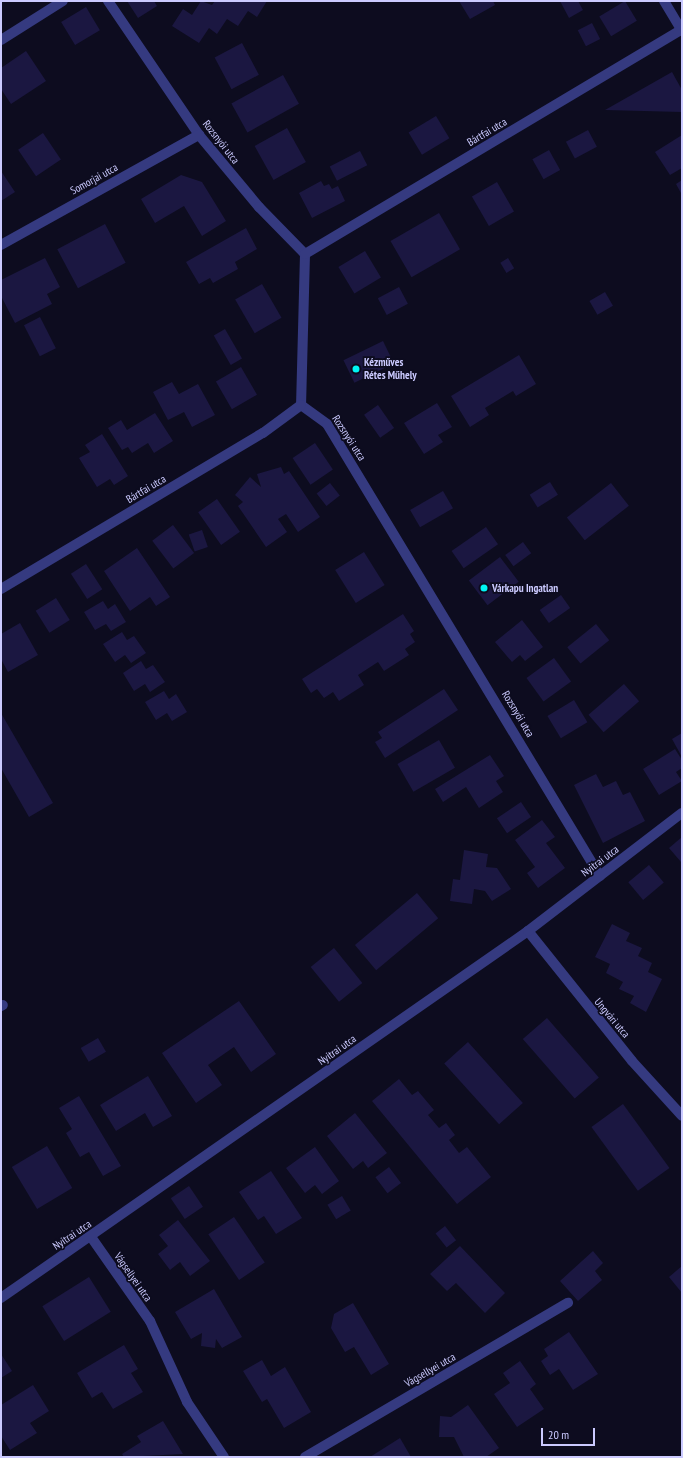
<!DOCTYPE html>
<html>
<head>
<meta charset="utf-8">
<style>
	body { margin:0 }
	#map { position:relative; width:683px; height:1458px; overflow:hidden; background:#0d0c1f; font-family:"PT Sans Narrow",sans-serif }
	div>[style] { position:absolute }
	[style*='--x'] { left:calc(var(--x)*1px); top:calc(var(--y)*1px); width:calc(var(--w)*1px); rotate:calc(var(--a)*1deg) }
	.building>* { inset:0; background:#1b1741; transform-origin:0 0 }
	.street>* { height:10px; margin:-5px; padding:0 5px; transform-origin:5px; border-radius:5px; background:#353a80 }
	.dots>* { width:11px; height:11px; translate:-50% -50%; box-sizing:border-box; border:2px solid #0d0c1f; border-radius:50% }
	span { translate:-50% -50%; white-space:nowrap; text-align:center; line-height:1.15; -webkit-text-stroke:3.5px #0d0c1f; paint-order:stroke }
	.street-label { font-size:11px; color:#cbcaff }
	.poi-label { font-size:11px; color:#cbcaff; font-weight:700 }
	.left { translate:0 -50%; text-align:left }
	.frame { position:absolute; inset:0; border:2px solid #cbcaff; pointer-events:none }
	.scale { position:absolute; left:541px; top:1428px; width:54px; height:18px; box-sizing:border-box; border:2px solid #cbcaff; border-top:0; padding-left:5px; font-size:12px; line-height:14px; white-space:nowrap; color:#cbcaff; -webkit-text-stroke:3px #0d0c1f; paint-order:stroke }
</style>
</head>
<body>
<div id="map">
	<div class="building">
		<i style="clip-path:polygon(127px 1px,154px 1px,157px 6px,138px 18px)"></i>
		<i style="clip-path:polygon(201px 1px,212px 5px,215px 1px,267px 1px,257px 17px,248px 11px,238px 26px,227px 19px,217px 34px,209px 28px,199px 43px,172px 26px,183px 9px,192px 15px)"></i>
		<i style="clip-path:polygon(459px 1px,493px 1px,495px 5px,470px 19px)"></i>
		<i style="clip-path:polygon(560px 1px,578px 1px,583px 10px,569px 18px)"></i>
		<i style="left:625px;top:1px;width:23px;height:30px;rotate:59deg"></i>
		<i style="left:86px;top:7px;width:27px;height:29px;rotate:59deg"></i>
		<i style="left:592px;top:23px;width:18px;height:16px;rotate:63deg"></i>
		<i style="left:242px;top:43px;width:36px;height:31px;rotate:62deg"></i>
		<i style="clip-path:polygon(26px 51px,46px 81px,11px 104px,1px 89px,1px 68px)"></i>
		<i style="clip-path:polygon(672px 72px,682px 90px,682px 112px,605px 110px)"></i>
		<i style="left:283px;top:75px;width:33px;height:59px;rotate:61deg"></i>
		<i style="left:436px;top:116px;width:26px;height:32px;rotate:59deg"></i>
		<i style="left:287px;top:128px;width:39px;height:37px;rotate:61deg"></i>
		<i style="left:588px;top:130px;width:19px;height:25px;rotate:62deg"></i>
		<i style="left:43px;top:133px;width:32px;height:30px;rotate:56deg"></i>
		<i style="clip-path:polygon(682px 135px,682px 168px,670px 175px,655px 152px)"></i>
		<i style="left:549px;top:150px;width:23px;height:19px;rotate:61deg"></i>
		<i style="left:360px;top:151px;width:16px;height:34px;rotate:63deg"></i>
		<i style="clip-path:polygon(1px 171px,15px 192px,1px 201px)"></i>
		<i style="clip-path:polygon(181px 175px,202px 182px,226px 221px,202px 236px,184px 206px,155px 223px,141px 199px)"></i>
		<i style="clip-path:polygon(682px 180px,682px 195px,676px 184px)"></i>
		<i style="clip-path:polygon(321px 181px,324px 186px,329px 184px,332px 189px,338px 186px,345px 201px,312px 218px,299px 193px)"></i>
		<i style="left:497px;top:182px;width:34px;height:29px;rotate:60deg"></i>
		<i style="left:439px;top:213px;width:42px;height:56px;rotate:60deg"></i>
		<i style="left:105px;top:224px;width:44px;height:54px;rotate:62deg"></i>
		<i style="clip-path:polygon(246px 228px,257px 249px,235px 262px,238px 269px,213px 283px,210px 278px,199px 284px,186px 262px)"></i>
		<i style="left:365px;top:251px;width:31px;height:31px;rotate:59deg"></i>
		<i style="clip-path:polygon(45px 258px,60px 287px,47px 294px,52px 304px,15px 323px,1px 296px,1px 280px)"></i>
		<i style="left:508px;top:258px;width:12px;height:9px;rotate:59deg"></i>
		<i style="left:262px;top:284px;width:39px;height:31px;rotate:60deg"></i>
		<i style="left:399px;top:287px;width:19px;height:24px;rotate:62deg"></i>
		<i style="left:605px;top:292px;width:16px;height:18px;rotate:60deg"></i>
		<i style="left:40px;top:317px;width:35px;height:18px;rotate:63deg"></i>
		<i style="left:225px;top:329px;width:34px;height:13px;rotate:60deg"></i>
		<i style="left:383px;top:341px;width:25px;height:44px;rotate:64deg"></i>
		<i style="clip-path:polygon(519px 355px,536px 384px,516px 396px,513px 391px,485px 408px,489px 415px,470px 427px,451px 396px)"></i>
		<i style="left:241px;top:367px;width:32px;height:29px;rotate:60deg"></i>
		<i style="clip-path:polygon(172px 382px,179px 394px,198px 384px,215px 415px,192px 427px,184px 412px,168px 420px,153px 392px)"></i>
		<i style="clip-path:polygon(437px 403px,452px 427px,438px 435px,443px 442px,424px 454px,404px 423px)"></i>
		<i style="left:378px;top:405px;width:28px;height:17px;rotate:55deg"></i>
		<i style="clip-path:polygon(155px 413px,173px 441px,154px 453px,148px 443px,132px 453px,128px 447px,122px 450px,108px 428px,121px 420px,127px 430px)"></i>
		<i style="clip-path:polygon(102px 434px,128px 476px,114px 485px,110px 479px,97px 487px,79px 458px,90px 452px,85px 445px)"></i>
		<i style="left:315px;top:443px;width:32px;height:27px;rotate:56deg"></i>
		<i style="clip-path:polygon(281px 467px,284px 474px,289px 471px,320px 517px,298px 532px,286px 514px,278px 519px,287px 532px,266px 547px,238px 506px,243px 502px,235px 495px,250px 477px,261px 487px,257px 474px)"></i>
		<i style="left:550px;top:482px;width:15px;height:24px;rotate:58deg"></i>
		<i style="left:330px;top:483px;width:16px;height:17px;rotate:52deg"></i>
		<i style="left:611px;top:483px;width:29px;height:56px;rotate:52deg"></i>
		<i style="left:443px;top:491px;width:20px;height:38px;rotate:60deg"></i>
		<i style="left:217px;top:499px;width:40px;height:23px;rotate:55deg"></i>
		<i style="left:173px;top:525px;width:35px;height:26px;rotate:53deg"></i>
		<i style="left:486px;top:527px;width:21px;height:42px;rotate:55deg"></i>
		<i style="left:202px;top:530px;width:18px;height:14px;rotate:71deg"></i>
		<i style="left:523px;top:542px;width:14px;height:22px;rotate:54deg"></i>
		<i style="clip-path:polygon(137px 548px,170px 597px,156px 606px,150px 597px,130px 611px,104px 571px)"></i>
		<i style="left:364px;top:552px;width:39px;height:34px;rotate:58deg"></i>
		<i style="left:500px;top:557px;width:31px;height:39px;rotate:53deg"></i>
		<i style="left:86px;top:564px;width:30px;height:18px;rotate:57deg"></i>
		<i style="left:561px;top:595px;width:16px;height:26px;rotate:55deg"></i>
		<i style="left:56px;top:598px;width:26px;height:24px;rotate:58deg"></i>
		<i style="clip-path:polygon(103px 601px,108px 609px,115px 604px,126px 622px,111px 631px,106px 624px,95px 630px,84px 612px)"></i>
		<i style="clip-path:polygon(403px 614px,414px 631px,410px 634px,415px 642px,405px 649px,409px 655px,384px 671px,378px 662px,358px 675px,364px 685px,339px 701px,333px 692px,324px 698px,317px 689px,311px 693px,302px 679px)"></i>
		<i style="clip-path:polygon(522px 620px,543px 647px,525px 661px,520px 655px,512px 662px,495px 642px)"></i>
		<i style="clip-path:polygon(20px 623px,38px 655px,8px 672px,1px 659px,1px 634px)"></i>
		<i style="left:596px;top:624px;width:21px;height:37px;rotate:51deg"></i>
		<i style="clip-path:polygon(122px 632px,127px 640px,134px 636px,146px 653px,131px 663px,125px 655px,115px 662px,103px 644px)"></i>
		<i style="left:554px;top:658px;width:29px;height:34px;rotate:54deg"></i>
		<i style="clip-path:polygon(141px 661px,146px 669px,153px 665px,165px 682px,150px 692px,145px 684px,134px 691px,123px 673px)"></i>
		<i style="left:624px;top:684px;width:23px;height:47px;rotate:49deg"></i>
		<i style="clip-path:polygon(444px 689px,458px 710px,385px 758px,375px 742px,382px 738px,378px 732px)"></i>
		<i style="clip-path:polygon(164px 691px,169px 699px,176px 694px,187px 712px,172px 721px,167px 713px,156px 720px,145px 702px)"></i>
		<i style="left:574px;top:700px;width:26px;height:31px;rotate:59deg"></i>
		<i style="clip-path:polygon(1px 713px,53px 803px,29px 817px,1px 768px)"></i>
		<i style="clip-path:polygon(682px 733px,682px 757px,672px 739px)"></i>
		<i style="left:439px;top:740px;width:32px;height:48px;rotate:60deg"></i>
		<i style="clip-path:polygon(675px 749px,682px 760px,682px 768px,676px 772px,682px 781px,659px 795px,643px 769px)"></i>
		<i style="clip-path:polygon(490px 755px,504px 776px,496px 781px,503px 792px,479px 808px,466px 787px,443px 802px,435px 789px)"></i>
		<i style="clip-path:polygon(596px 774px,603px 787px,616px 781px,623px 795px,630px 792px,645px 821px,603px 843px,574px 785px)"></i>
		<i style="left:521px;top:802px;width:18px;height:29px;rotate:56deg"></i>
		<i style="clip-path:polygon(542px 820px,555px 837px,546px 843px,565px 868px,538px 888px,527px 873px,535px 867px,515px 840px)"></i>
		<i style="clip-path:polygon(682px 837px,682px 861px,681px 862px,669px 848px)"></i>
		<i style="clip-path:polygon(464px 850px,488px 854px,486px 867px,497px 868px,511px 889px,492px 901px,485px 891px,474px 889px,472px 904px,450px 901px,453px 879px,460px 880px)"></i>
		<i style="left:649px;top:865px;width:23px;height:27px;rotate:50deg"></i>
		<i style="left:417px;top:893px;width:33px;height:81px;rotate:50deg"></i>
		<i style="clip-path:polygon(612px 924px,630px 933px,626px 941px,642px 948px,638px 956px,652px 963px,648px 972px,662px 979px,646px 1012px,630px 1003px,634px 996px,619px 989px,623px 982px,606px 973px,610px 964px,595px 957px)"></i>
		<i style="left:334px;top:948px;width:45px;height:30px;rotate:51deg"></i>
		<i style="clip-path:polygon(239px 1001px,276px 1054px,251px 1072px,234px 1047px,208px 1065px,222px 1085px,196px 1103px,162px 1053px)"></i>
		<i style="left:547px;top:1018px;width:79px;height:32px;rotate:49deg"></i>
		<i style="left:98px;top:1038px;width:16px;height:20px;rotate:60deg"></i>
		<i style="left:468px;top:1042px;width:82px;height:32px;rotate:48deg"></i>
		<i style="clip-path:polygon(148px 1076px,172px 1116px,153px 1127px,145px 1113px,116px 1131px,100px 1105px)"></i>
		<i style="clip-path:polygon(399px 1079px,412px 1095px,418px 1091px,434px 1110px,428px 1115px,439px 1128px,446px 1123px,455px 1135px,449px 1140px,459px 1153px,467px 1147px,491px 1177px,457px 1204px,372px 1101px)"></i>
		<i style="clip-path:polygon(79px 1096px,121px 1166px,103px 1176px,89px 1152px,80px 1157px,66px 1133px,72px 1129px,59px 1108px)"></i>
		<i style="left:623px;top:1104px;width:79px;height:39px;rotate:54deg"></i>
		<i style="clip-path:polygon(355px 1113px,387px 1153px,368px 1168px,363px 1161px,353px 1169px,327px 1136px)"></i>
		<i style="left:47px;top:1146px;width:49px;height:41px;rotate:59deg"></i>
		<i style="clip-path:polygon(315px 1147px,339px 1181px,322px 1194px,315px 1185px,305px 1193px,286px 1168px)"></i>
		<i style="left:389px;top:1167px;width:20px;height:17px;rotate:53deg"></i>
		<i style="clip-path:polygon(271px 1171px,302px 1218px,276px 1234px,264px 1216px,258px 1220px,239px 1192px)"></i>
		<i style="left:189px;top:1186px;width:25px;height:22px;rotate:56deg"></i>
		<i style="left:342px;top:1196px;width:17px;height:17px;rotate:59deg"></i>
		<i style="left:234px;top:1217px;width:55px;height:31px;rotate:56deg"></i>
		<i style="clip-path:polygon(178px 1220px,210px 1261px,190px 1276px,180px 1262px,170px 1270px,158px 1254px,168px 1246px,159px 1235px)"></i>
		<i style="left:445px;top:1226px;width:18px;height:12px;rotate:52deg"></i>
		<i style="clip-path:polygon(460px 1246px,505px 1293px,485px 1313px,456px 1283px,447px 1291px,430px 1274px)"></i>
		<i style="clip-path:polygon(593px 1251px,603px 1263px,595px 1271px,602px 1280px,578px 1301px,560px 1281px)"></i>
		<i style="clip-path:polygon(682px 1266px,682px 1293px,669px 1277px)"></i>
		<i style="left:89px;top:1277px;width:41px;height:55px;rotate:58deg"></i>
		<i style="clip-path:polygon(214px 1289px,242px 1337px,222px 1348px,216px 1339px,215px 1348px,201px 1346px,202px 1333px,191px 1339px,175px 1312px)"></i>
		<i style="clip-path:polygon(353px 1303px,389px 1364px,371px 1375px,354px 1347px,345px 1352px,331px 1328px,334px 1314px)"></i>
		<i style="clip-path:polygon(569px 1332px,598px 1374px,573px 1390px,559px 1369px,550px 1375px,541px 1361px,548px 1356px,544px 1349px)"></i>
		<i style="clip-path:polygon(124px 1345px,138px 1369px,131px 1373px,143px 1392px,113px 1409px,102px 1392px,92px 1398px,77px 1373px)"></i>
		<i style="clip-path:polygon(1px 1354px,12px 1371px,1px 1378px)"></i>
		<i style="clip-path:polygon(262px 1360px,271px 1376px,285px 1367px,311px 1412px,284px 1428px,267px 1399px,262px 1402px,243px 1371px)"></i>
		<i style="clip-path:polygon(520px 1361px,536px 1384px,530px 1389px,544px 1409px,517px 1427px,494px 1394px,510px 1383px,503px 1373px)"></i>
		<i style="clip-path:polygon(33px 1385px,49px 1411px,30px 1423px,37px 1433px,10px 1450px,1px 1436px,1px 1405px)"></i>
		<i style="clip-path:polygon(468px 1405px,499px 1448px,486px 1457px,464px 1457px,454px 1437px,439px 1437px,440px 1416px,451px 1417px)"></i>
		<i style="clip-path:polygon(163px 1421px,183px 1454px,124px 1457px,122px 1454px,141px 1442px,137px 1436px)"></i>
		<i style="clip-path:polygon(400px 1438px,411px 1457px,370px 1457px)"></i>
	</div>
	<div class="street">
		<i style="--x:108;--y:1;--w:162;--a:55.8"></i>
		<i style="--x:199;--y:135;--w:94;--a:50.2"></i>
		<i style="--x:259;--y:207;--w:66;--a:45.6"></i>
		<i style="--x:305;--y:254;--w:151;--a:91.5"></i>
		<i style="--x:664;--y:1;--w:35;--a:59"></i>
		<i style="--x:1;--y:40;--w:73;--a:-32.2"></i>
		<i style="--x:1;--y:245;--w:227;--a:-29.1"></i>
		<i style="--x:305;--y:254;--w:438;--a:-30.8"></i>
		<i style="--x:301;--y:405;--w:32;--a:36"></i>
		<i style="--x:327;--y:424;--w:528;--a:58.87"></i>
		<i style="--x:1;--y:589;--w:305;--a:-30.8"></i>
		<i style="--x:263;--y:433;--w:47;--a:-36.4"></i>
		<i style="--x:528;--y:931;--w:166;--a:51.3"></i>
		<i style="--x:632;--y:1061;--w:74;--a:47.7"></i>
		<i style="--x:1;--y:1006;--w:2;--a:-27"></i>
		<i style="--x:91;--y:1237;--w:103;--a:54.9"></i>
		<i style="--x:150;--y:1321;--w:89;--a:65.4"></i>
		<i style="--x:187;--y:1402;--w:66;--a:56.1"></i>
		<i style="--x:1;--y:1298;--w:642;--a:-34.85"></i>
		<i style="--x:528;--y:931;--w:194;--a:-37.5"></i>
		<i style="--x:305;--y:1457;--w:305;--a:-30.4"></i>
	</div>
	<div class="dots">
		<i style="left:356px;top:369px;background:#00f5f5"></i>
		<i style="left:484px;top:588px;background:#00f5f5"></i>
	</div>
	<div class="street-label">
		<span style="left:487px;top:132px;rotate:-31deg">Bártfai utca</span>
		<span style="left:221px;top:142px;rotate:52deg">Rozsnyói utca</span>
		<span style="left:94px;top:179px;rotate:-29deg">Somorjai utca</span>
		<span style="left:349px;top:438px;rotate:57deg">Rozsnyói utca</span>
		<span style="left:146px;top:489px;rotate:-31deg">Bártfai utca</span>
		<span style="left:518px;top:714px;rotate:59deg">Rozsnyói utca</span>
		<span style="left:600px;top:861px;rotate:-37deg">Nyitrai utca</span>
		<span style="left:612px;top:1018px;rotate:50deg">Ungvári utca</span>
		<span style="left:337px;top:1050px;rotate:-35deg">Nyitrai utca</span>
		<span style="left:72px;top:1235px;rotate:-34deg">Nyitrai utca</span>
		<span style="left:133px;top:1277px;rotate:55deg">Vágsellyei utca</span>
		<span style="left:430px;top:1370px;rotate:-30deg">Vágsellyei utca</span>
	</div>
	<div class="poi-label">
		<span class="left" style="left:364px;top:369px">Kézműves<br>Rétes Műhely</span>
		<span class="left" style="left:492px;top:588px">Várkapu Ingatlan</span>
	</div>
	<div class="frame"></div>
	<div class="scale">20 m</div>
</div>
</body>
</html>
